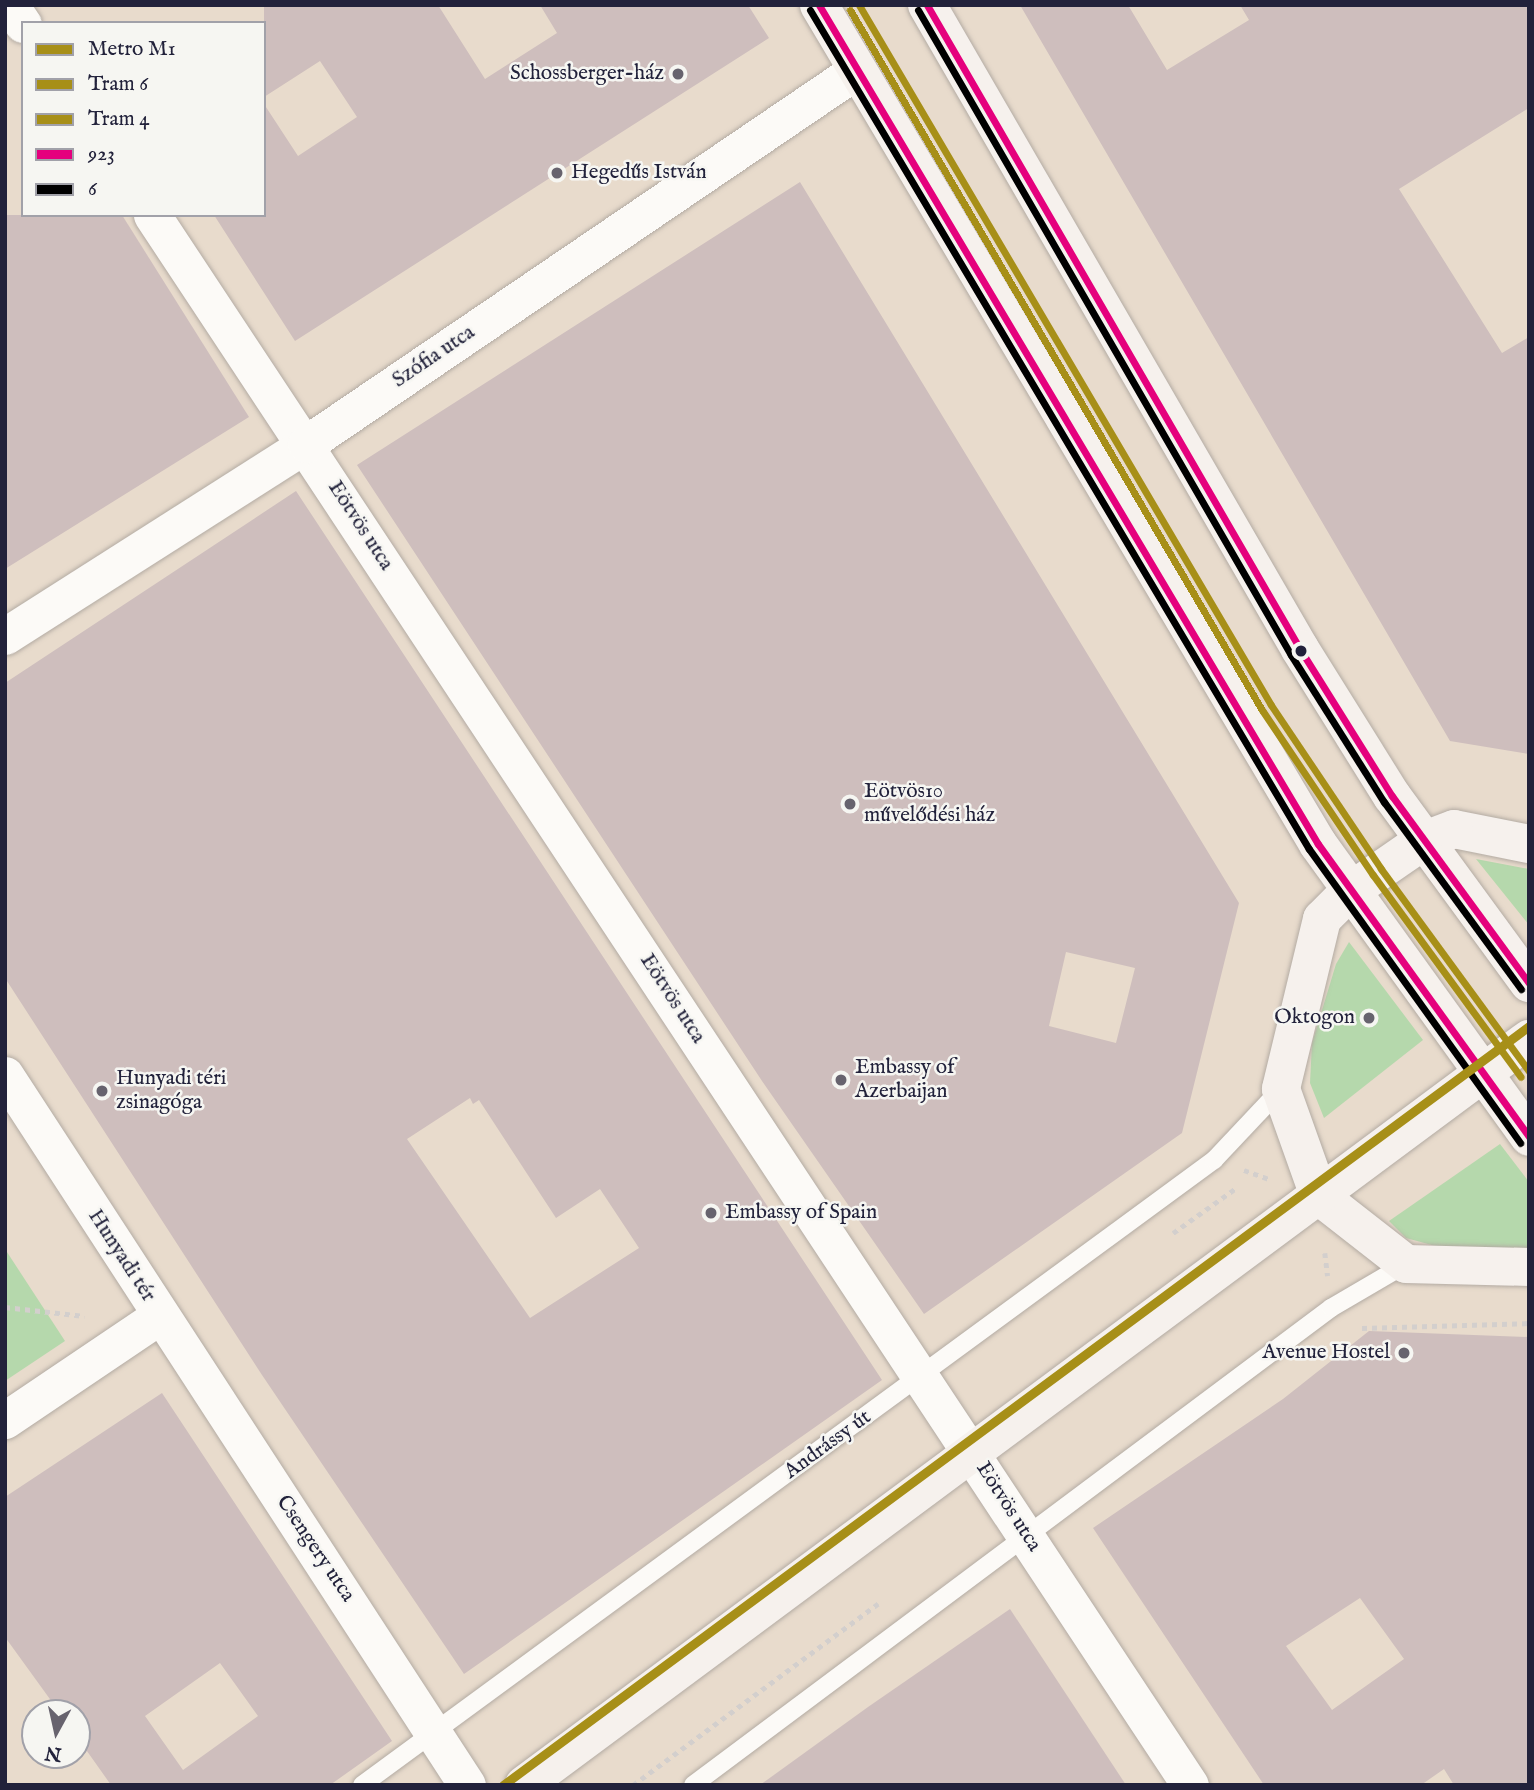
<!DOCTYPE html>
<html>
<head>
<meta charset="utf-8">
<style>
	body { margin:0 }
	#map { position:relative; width:1534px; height:1790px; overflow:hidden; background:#e8dbcc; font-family:"IM FELL English",serif }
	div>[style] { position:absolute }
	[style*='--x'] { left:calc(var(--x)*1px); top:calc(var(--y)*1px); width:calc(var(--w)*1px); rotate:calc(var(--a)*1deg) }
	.green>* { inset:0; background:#b5d8ac }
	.building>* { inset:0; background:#cebebd }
	.path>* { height:4.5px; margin-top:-2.25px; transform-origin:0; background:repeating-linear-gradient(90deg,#d3cfcd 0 5px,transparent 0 10px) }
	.roads { filter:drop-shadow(0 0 2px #b3aba3) drop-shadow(0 0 2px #b3aba3) }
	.lane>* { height:18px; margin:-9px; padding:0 9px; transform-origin:9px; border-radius:9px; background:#fcfaf7 }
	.street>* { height:37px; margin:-18.5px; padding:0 18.5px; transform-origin:18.5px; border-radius:18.5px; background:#fcfaf7 }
	.secondary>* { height:38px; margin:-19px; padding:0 19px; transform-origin:19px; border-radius:19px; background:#f6f1ed }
	.bus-1>* { height:7px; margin:-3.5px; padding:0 3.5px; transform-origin:3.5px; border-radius:3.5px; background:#e5007d }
	.bus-2>* { height:7px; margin:-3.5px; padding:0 3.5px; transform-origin:3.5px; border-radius:3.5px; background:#000 }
	.tram-1>* { height:7px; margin:-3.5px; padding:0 3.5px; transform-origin:3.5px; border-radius:3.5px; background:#a78f18 }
	.tram-2>* { height:7px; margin:-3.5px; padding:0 3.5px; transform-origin:3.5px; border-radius:3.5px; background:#a78f18 }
	.metro-1>* { height:9px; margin:-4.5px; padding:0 4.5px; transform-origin:4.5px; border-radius:4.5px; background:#a78f18 }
	.dots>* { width:19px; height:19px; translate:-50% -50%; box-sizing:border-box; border:4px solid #f6f6f2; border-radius:50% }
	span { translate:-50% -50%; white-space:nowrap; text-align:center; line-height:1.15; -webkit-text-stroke:5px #f6f6f2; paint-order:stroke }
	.poi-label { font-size:21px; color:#22223b }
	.right { translate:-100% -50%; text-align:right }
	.left { translate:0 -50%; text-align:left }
	.street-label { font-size:21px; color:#22223b }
	.frame { position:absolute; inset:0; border:7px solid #22223b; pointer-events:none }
	.legend { position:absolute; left:21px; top:21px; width:245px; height:196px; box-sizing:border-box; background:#f6f6f2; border:2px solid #a1a1a9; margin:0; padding:9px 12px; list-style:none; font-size:21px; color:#22223b }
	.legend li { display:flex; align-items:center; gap:14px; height:35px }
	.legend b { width:35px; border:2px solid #a1a1a9 }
	.north { position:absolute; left:21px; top:1699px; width:70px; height:70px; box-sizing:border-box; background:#f6f6f2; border:2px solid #a1a1a9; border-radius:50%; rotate:188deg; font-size:19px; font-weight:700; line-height:28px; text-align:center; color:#22223b }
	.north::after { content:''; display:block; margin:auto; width:24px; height:32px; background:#67636e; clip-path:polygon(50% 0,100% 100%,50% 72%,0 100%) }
</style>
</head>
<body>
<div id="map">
	<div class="green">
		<i style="clip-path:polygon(1476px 859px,1529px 869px,1529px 925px)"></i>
		<i style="clip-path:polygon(1349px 942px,1423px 1040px,1324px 1118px,1310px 1083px,1312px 1043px,1336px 964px)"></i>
		<i style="clip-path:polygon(1500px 1144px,1529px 1182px,1529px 1251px,1450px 1250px,1406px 1238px,1389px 1221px)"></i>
		<i style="clip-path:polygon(5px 1249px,65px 1341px,5px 1381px)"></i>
	</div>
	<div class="building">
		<i style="clip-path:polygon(264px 5px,438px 5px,485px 79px,557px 33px,540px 5px,748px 5px,769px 38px,295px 341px,214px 215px,264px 215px,264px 104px,298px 156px,357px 117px,320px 61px,264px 97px)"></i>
		<i style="clip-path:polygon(1020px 5px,1128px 5px,1167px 70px,1249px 20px,1240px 5px,1529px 5px,1529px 108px,1399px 189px,1502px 353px,1529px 337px,1529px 754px,1450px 741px)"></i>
		<i style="clip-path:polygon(evenodd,800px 182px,1239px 903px,1182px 1133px,924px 1314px,762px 1081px,357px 465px,800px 182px,1066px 952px,1135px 968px,1116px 1043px,1049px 1026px,1066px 952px)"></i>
		<i style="clip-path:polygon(5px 215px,122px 215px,249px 417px,5px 569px)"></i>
		<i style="clip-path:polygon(evenodd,296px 491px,882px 1380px,464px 1674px,262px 1375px,5px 978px,5px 683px,296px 491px,470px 1098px,473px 1104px,479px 1100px,556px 1218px,600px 1189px,639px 1248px,530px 1318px,407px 1139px,470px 1098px)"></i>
		<i style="clip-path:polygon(evenodd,1369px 1331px,1529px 1337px,1529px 1785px,1454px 1785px,1444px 1769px,1421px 1785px,1264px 1785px,1093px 1528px,1283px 1399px,1369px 1331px,1360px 1598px,1404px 1659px,1332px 1710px,1286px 1646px,1360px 1598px)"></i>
		<i style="clip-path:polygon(evenodd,162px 1393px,392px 1741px,330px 1785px,111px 1785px,77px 1737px,77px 1713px,60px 1713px,5px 1637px,5px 1497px,162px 1393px,220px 1663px,258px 1716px,183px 1770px,145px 1716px,220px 1663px)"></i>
		<i style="clip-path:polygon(1010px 1609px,1126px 1785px,760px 1785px,868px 1707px)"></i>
	</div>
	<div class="path">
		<i style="--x:1244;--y:1170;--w:27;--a:20"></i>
		<i style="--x:1173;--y:1233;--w:77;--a:-35.5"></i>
		<i style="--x:1325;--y:1253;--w:23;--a:83"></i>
		<i style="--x:5;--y:1307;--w:80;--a:6.5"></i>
		<i style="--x:1362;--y:1328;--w:167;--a:-1.7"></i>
		<i style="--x:633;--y:1785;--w:305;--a:-36.5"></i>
	</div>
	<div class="roads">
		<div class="lane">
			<i style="--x:362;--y:1785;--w:1057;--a:-36.26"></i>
			<i style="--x:1214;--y:1160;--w:98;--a:-46.7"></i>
			<i style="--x:693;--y:1785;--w:797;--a:-36.78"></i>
			<i style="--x:1331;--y:1308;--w:87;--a:-30.4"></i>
		</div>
		<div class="street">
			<i style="--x:10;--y:5;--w:23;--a:56"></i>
			<i style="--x:152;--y:215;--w:1882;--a:56.53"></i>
			<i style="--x:5;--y:636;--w:357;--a:-32.5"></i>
			<i style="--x:306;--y:444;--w:666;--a:-34.17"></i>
			<i style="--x:5;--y:1075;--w:847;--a:56.95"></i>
			<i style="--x:5;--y:1420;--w:186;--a:-34"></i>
		</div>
		<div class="secondary">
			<i style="--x:819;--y:5;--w:976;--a:59.26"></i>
			<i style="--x:1318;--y:844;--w:361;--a:54.2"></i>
			<i style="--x:927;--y:5;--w:744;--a:59.92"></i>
			<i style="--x:1300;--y:649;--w:173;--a:58"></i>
			<i style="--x:1392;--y:796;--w:232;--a:53.8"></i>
			<i style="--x:1529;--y:844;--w:76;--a:-168.7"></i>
			<i style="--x:1454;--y:829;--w:33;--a:159"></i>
			<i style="--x:1423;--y:841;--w:90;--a:145.4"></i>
			<i style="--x:1349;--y:892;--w:38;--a:135"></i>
			<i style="--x:1322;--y:919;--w:175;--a:103.6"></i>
			<i style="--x:1281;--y:1089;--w:114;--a:70.4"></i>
			<i style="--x:1319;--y:1196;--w:110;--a:38"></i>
			<i style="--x:1406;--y:1264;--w:123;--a:1.4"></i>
			<i style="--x:524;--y:1785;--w:1252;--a:-36.59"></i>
		</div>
	</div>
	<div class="bus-1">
		<i style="--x:819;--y:5;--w:976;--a:59.26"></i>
		<i style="--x:1318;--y:844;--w:361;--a:54.2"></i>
		<i style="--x:927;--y:5;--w:744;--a:59.92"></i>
		<i style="--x:1300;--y:649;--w:173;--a:58"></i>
		<i style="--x:1392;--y:796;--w:232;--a:53.8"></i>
	</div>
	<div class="bus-2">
		<i style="--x:810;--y:10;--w:976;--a:59.26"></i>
		<i style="--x:1309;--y:849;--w:362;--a:54.3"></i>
		<i style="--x:918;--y:10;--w:745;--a:59.96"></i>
		<i style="--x:1291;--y:655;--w:174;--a:57.7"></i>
		<i style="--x:1384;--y:802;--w:232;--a:53.8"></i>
	</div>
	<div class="tram-1">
		<i style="--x:859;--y:5;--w:812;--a:59.52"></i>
		<i style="--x:1271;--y:705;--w:197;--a:56.1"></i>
		<i style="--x:1381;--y:869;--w:250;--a:53.8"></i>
	</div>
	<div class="tram-2">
		<i style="--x:850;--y:10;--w:812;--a:59.52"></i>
		<i style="--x:1262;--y:710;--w:199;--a:56.1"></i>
		<i style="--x:1373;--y:875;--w:250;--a:53.8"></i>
	</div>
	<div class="metro-1">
		<i style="--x:503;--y:1785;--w:1276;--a:-36.49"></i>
	</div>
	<div class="dots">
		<i style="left:678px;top:74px;background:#67636e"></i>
		<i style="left:557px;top:173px;background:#67636e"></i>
		<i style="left:1301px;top:651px;background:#22223b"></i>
		<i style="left:850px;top:804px;background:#67636e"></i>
		<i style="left:1369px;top:1018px;background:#67636e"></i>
		<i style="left:841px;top:1080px;background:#67636e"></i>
		<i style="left:102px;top:1091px;background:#67636e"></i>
		<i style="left:711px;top:1213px;background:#67636e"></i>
		<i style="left:1404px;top:1353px;background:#67636e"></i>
	</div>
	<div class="poi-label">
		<span class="right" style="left:664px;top:74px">Schossberger-ház</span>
		<span class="left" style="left:571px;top:173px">Hegedűs István</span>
		<span class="left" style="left:864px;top:804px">Eötvös10<br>művelődési ház</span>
		<span class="right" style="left:1355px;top:1018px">Oktogon</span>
		<span class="left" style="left:855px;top:1080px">Embassy of<br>Azerbaijan</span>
		<span class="left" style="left:116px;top:1091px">Hunyadi téri<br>zsinagóga</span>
		<span class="left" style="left:725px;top:1213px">Embassy of Spain</span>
		<span class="right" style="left:1390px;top:1353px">Avenue Hostel</span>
	</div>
	<div class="street-label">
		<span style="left:434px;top:357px;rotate:-34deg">Szófia utca</span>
		<span style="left:360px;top:526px;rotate:57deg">Eötvös utca</span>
		<span style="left:672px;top:999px;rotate:57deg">Eötvös utca</span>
		<span style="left:121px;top:1256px;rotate:57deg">Hunyadi tér</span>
		<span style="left:828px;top:1445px;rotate:-36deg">Andrássy út</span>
		<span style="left:1008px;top:1507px;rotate:57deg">Eötvös utca</span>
		<span style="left:315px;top:1549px;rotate:56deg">Csengery utca</span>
	</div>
	<div class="frame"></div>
	<ul class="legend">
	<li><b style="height:9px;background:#a78f18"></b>Metro M1</li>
	<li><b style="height:9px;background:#a78f18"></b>Tram 6</li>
	<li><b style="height:9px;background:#a78f18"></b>Tram 4</li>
	<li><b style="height:9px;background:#e5007d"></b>923</li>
	<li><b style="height:9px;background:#000"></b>6</li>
	</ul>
	<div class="north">N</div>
</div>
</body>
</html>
